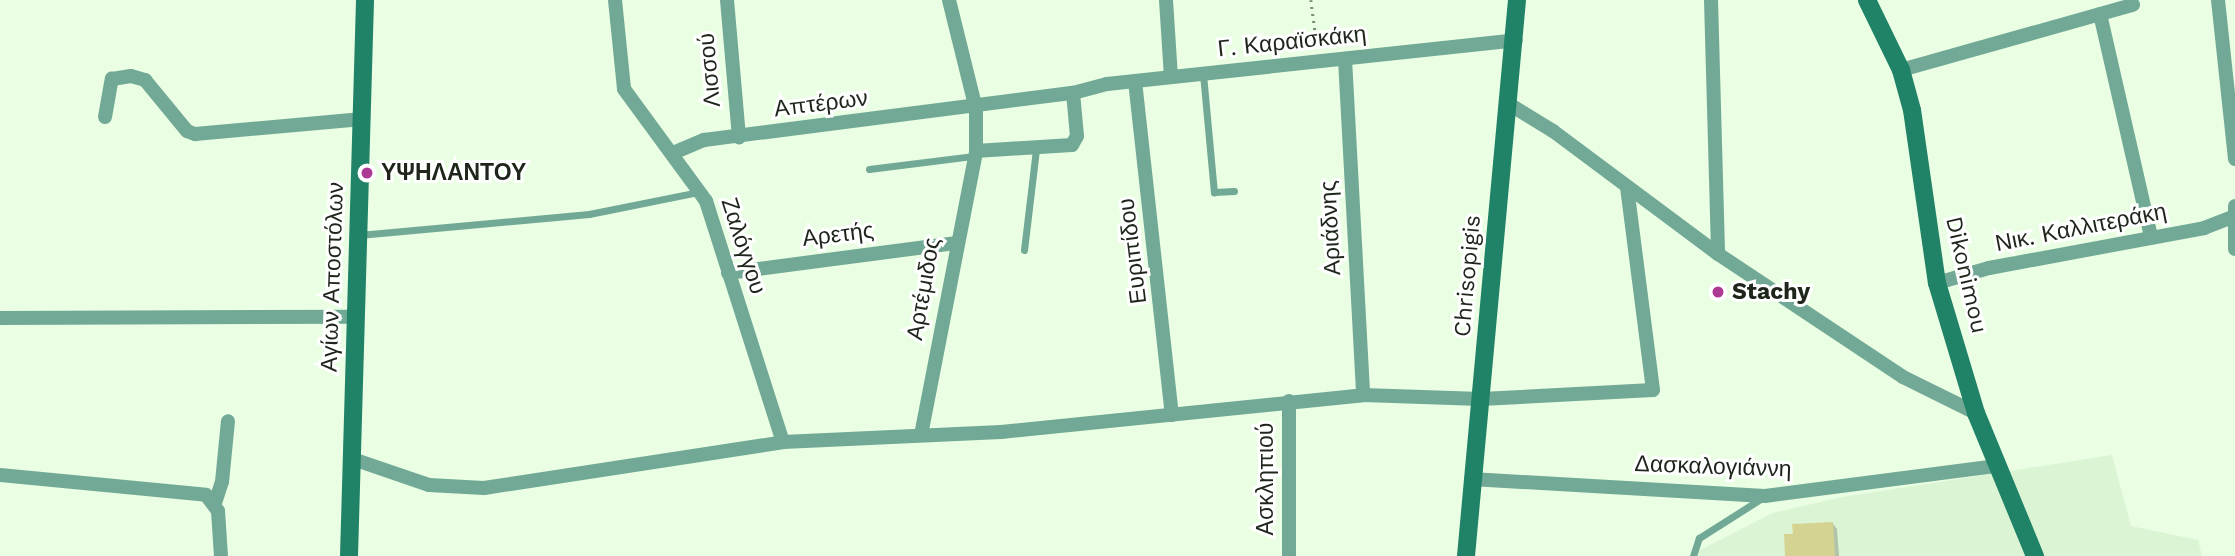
<!DOCTYPE html>
<html>
<head>
<meta charset="utf-8">
<style>
	body { margin:0 }
	#map { position:relative; width:2235px; height:556px; overflow:hidden; background:#e9fee3; font-family:"Work Sans",sans-serif }
	div>[style] { position:absolute }
	[style*='--x'] { left:calc(var(--x)*1px); top:calc(var(--y)*1px); width:calc(var(--w)*1px); rotate:calc(var(--a)*1deg) }
	.built>* { inset:0; background:#dbf5d4 }
	.shadow>* { inset:0; background:#0003 }
	.building>* { inset:0; background:#d5d392 }
	.path>* { height:2.5px; margin-top:-1.25px; transform-origin:0; background:repeating-linear-gradient(90deg,#7e8c7a 0 2px,transparent 0 7px) }
	.lane>* { height:7px; margin:-3.5px; padding:0 3.5px; transform-origin:3.5px; border-radius:3.5px; background:#72a996 }
	.street>* { height:14px; margin:-7px; padding:0 7px; transform-origin:7px; border-radius:7px; background:#72a996 }
	.secondary>* { height:18px; margin:-9px; padding:0 9px; transform-origin:9px; border-radius:9px; background:#208368 }
	.dots>* { width:19px; height:19px; translate:-50% -50%; box-sizing:border-box; border:4px solid #fff; border-radius:50% }
	span { translate:-50% -50%; white-space:nowrap; text-align:center; line-height:1.15; -webkit-text-stroke:6px #fff; paint-order:stroke }
	.street-label { font-size:23px; color:#1e261c }
	.poi-label { font-size:23px; color:#1e261c; font-weight:700 }
	.left { translate:0 -50%; text-align:left }
</style>
</head>
<body>
<div id="map">
	<div class="built">
		<i style="clip-path:polygon(2112px 455px,2131px 526px,2198px 540px,2202px 556px,1699px 556px,1698px 551px,1773px 513px,1842px 497px)"></i>
	</div>
	<div class="shadow">
		<i style="clip-path:polygon(1833px 524px,1837px 529px,1839px 556px,1786px 556px,1794px 535px)"></i>
	</div>
	<div class="building">
		<i style="clip-path:polygon(1833px 522px,1835px 556px,1785px 556px,1784px 534px,1793px 534px,1792px 524px)"></i>
	</div>
	<div class="path">
		<i style="--x:1311;--y:0;--w:45;--a:82.4"></i>
	</div>
	<div class="lane">
		<i style="--x:1203;--y:74;--w:119;--a:84.7"></i>
		<i style="--x:1214;--y:192;--w:20;--a:-3"></i>
		<i style="--x:869;--y:169;--w:106;--a:-7.1"></i>
		<i style="--x:359;--y:235;--w:231;--a:-5.2"></i>
		<i style="--x:589;--y:214;--w:111;--a:-11.4"></i>
		<i style="--x:1024;--y:250;--w:102;--a:-83.2"></i>
		<i style="--x:1693;--y:556;--w:19;--a:-72"></i>
		<i style="--x:1699;--y:538;--w:75;--a:-32.4"></i>
	</div>
	<div class="street">
		<i style="--x:615;--y:0;--w:89;--a:84.2"></i>
		<i style="--x:624;--y:89;--w:139;--a:53.8"></i>
		<i style="--x:706;--y:201;--w:253;--a:72.3"></i>
		<i style="--x:727;--y:0;--w:138;--a:85"></i>
		<i style="--x:949;--y:0;--w:112;--a:76.1"></i>
		<i style="--x:976;--y:109;--w:42;--a:90"></i>
		<i style="--x:976;--y:151;--w:96;--a:-3.6"></i>
		<i style="--x:1072;--y:145;--w:10;--a:-61"></i>
		<i style="--x:1077;--y:136;--w:43;--a:-95.3"></i>
		<i style="--x:1073;--y:93;--w:35;--a:-15"></i>
		<i style="--x:1107;--y:84;--w:411;--a:-6.1"></i>
		<i style="--x:1166;--y:0;--w:77;--a:86.3"></i>
		<i style="--x:1711;--y:0;--w:254;--a:88.4"></i>
		<i style="--x:2218;--y:0;--w:160;--a:83.9"></i>
		<i style="--x:2100;--y:14;--w:228;--a:77.1"></i>
		<i style="--x:1345;--y:59;--w:336;--a:86.9"></i>
		<i style="--x:1901;--y:70;--w:241;--a:-15.7"></i>
		<i style="--x:1135;--y:81;--w:336;--a:83.7"></i>
		<i style="--x:1509;--y:104;--w:52;--a:31.5"></i>
		<i style="--x:1553;--y:131;--w:206;--a:36.7"></i>
		<i style="--x:1718;--y:254;--w:222;--a:33.6"></i>
		<i style="--x:1903;--y:377;--w:81;--a:26.3"></i>
		<i style="--x:105;--y:117;--w:39;--a:-80"></i>
		<i style="--x:112;--y:79;--w:19;--a:-9"></i>
		<i style="--x:131;--y:76;--w:15;--a:16"></i>
		<i style="--x:145;--y:80;--w:66;--a:50.5"></i>
		<i style="--x:187;--y:131;--w:9;--a:21"></i>
		<i style="--x:195;--y:134;--w:168;--a:-5.1"></i>
		<i style="--x:673;--y:153;--w:34;--a:-23"></i>
		<i style="--x:704;--y:140;--w:372;--a:-7.3"></i>
		<i style="--x:2235;--y:206;--w:43;--a:90"></i>
		<i style="--x:728;--y:273;--w:229;--a:-7.5"></i>
		<i style="--x:1937;--y:283;--w:54;--a:-16.1"></i>
		<i style="--x:1989;--y:268;--w:219;--a:-10.5"></i>
		<i style="--x:2204;--y:228;--w:31;--a:-21"></i>
		<i style="--x:0;--y:318;--w:357;--a:-0.2"></i>
		<i style="--x:1289;--y:401;--w:155;--a:90"></i>
		<i style="--x:921;--y:435;--w:289;--a:-79"></i>
		<i style="--x:350;--y:458;--w:83;--a:18.9"></i>
		<i style="--x:429;--y:485;--w:55;--a:3.1"></i>
		<i style="--x:484;--y:488;--w:303;--a:-8.7"></i>
		<i style="--x:783;--y:442;--w:218;--a:-2.6"></i>
		<i style="--x:1001;--y:432;--w:364;--a:-5.8"></i>
		<i style="--x:1363;--y:395;--w:118;--a:1.9"></i>
		<i style="--x:1481;--y:399;--w:172;--a:-3"></i>
		<i style="--x:1653;--y:390;--w:204;--a:-97.3"></i>
		<i style="--x:0;--y:475;--w:207;--a:5.5"></i>
		<i style="--x:206;--y:495;--w:20;--a:53"></i>
		<i style="--x:218;--y:511;--w:45;--a:86.2"></i>
		<i style="--x:1471;--y:479;--w:294;--a:3.3"></i>
		<i style="--x:1765;--y:496;--w:232;--a:-7.4"></i>
		<i style="--x:215;--y:503;--w:22;--a:-72"></i>
		<i style="--x:222;--y:482;--w:61;--a:-84.4"></i>
	</div>
	<div class="secondary">
		<i style="--x:1867;--y:0;--w:78;--a:64.1"></i>
		<i style="--x:1901;--y:70;--w:41;--a:74.6"></i>
		<i style="--x:1912;--y:110;--w:175;--a:81.8"></i>
		<i style="--x:1937;--y:283;--w:136;--a:73.3"></i>
		<i style="--x:1976;--y:413;--w:155;--a:67.6"></i>
		<i style="--x:349;--y:556;--w:556;--a:-88.35"></i>
		<i style="--x:1466;--y:556;--w:558;--a:-84.76"></i>
	</div>
	<div class="dots">
		<i style="left:367px;top:173px;background:#ac3994"></i>
		<i style="left:1718px;top:292px;background:#ac3994"></i>
	</div>
	<div class="street-label">
		<span style="left:1292px;top:42px;rotate:-6deg">Γ. Καραϊσκάκη</span>
		<span style="left:710px;top:70px;rotate:-95deg">Λισσού</span>
		<span style="left:821px;top:104px;rotate:-7deg">Απτέρων</span>
		<span style="left:1331px;top:228px;rotate:-93deg">Αριάδνης</span>
		<span style="left:2081px;top:228px;rotate:-11deg">Νικ. Καλλιτεράκη</span>
		<span style="left:838px;top:235px;rotate:-7deg">Αρετής</span>
		<span style="left:743px;top:246px;rotate:72deg">Ζαλόγγου</span>
		<span style="left:1133px;top:251px;rotate:-97deg">Ευριπίδου</span>
		<span style="left:1966px;top:275px;rotate:77deg">Dikonimou</span>
		<span style="left:1468px;top:276px;rotate:-85deg">Chrisopigis</span>
		<span style="left:333px;top:277px;rotate:-88deg">Αγίων Αποστόλων</span>
		<span style="left:924px;top:289px;rotate:-80deg">Αρτέμιδος</span>
		<span style="left:1713px;top:467px;rotate:2deg">Δασκαλογιάννη</span>
		<span style="left:1266px;top:479px;rotate:-90deg">Ασκληπιού</span>
	</div>
	<div class="poi-label">
		<span class="left" style="left:381px;top:173px">ΥΨΗΛΑΝΤΟΥ</span>
		<span class="left" style="left:1732px;top:292px">Stachy</span>
	</div>
</div>
</body>
</html>
